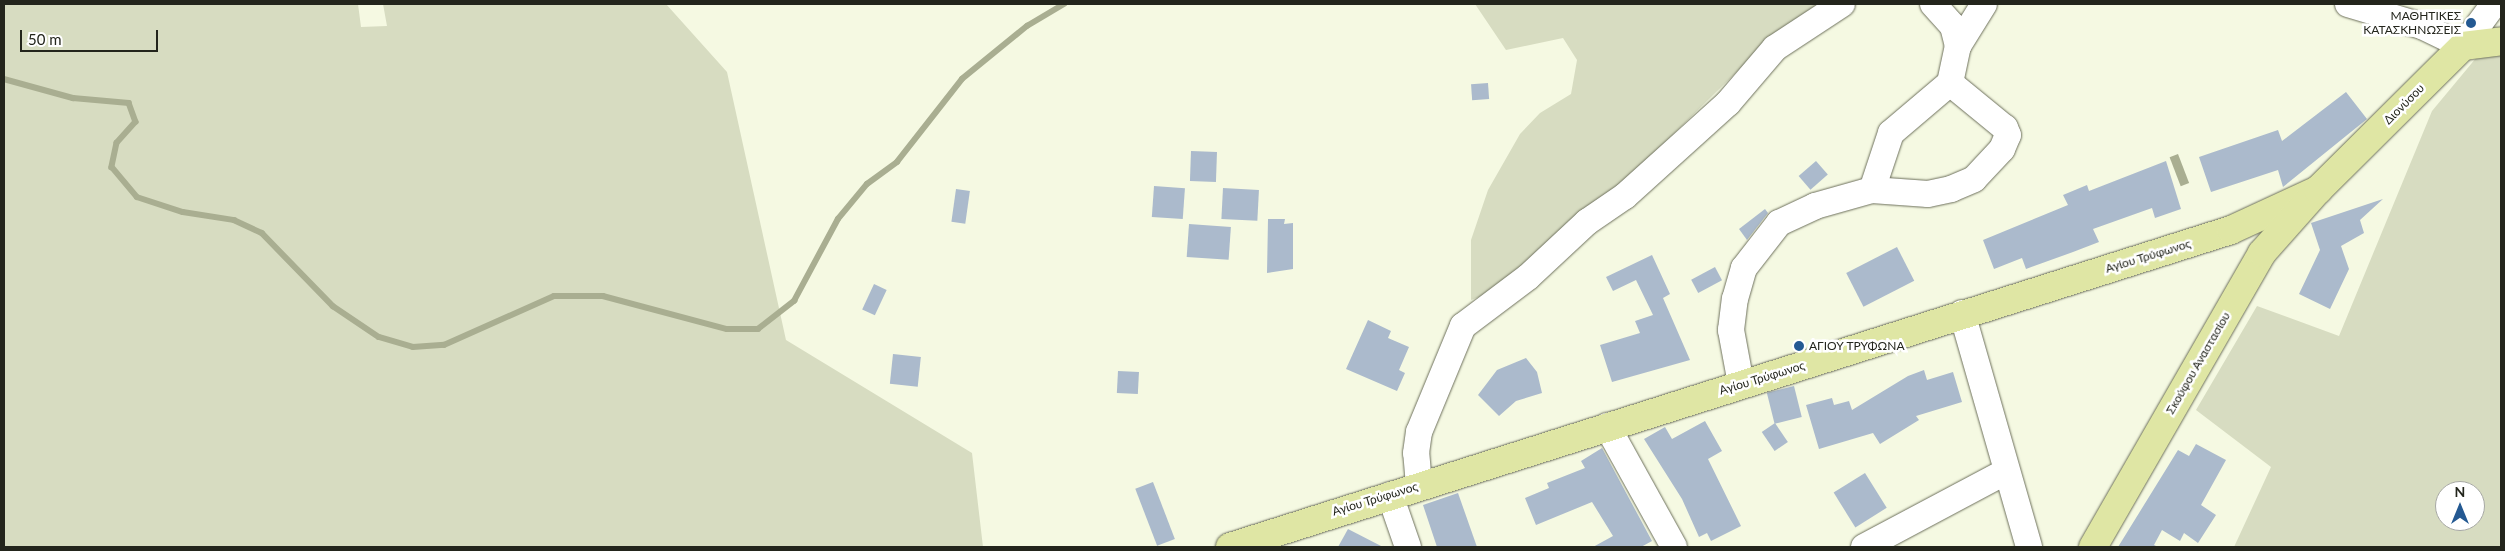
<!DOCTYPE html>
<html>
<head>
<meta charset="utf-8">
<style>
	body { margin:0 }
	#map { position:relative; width:2505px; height:551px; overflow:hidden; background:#f5f9e2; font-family:Lato,sans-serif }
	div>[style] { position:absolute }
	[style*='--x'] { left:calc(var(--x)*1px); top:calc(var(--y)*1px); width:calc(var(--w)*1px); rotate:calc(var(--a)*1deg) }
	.green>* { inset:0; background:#d7dcc1 }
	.water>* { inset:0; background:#a9ae91; transform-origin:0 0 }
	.stream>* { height:5.5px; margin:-2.75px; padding:0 2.75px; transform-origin:2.75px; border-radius:2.75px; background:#a9ae91 }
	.building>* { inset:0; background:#abbacc; transform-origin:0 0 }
	.roads { filter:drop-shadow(0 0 1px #6d705c) drop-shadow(0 0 1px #6d705c) }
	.minor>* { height:26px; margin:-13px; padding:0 13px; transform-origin:13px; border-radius:13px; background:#fff }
	.major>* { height:28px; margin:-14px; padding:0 14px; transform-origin:14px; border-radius:14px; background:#dfe6a4 }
	.dots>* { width:14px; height:14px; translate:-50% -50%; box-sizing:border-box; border:2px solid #fff; border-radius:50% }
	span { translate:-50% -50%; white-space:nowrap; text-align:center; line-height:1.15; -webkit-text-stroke:5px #fff; paint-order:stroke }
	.poi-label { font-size:12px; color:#23251c }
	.right { translate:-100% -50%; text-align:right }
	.left { translate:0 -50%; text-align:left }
	.street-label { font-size:12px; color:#23251c }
	.frame { position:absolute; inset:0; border:5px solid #23251c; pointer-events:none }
	.north { position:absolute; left:2435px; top:481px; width:50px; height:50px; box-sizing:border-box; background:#fff; border:1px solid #a7a8a4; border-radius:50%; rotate:0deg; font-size:14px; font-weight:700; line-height:20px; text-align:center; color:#23251c }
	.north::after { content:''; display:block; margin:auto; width:18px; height:22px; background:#245992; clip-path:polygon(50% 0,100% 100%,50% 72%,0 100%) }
	.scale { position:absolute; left:20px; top:30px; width:138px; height:22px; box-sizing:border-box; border:2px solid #23251c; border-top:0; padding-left:6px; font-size:15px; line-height:18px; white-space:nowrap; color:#23251c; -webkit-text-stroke:4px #fff; paint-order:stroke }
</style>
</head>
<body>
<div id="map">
	<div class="green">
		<i style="clip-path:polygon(4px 4px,358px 4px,361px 27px,387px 26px,383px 4px,666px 4px,727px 72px,786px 340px,972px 453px,983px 547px,4px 547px)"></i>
		<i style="clip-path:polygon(1475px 4px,1827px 4px,1765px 44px,1650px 157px,1501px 288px,1471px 300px,1471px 240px,1488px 190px,1520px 134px,1540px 113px,1571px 94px,1577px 60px,1563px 38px,1506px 50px)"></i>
		<i style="clip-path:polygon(evenodd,2501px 28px,2501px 547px,2234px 547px,2271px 467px,2196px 410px,2257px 306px,2339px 336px,2432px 111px,2501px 28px,2445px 491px,2475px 491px,2475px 521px,2445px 521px,2445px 491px)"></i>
	</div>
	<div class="water">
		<i style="left:2178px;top:154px;width:31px;height:9px;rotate:69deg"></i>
	</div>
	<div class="stream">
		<i style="--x:4;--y:79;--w:72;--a:15.4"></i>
		<i style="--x:73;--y:98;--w:56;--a:5.1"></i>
		<i style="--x:129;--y:103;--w:20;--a:70"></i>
		<i style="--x:136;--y:122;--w:28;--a:132"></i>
		<i style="--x:117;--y:143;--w:25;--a:102"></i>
		<i style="--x:112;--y:167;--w:39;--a:50"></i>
		<i style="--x:137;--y:197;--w:48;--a:18.1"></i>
		<i style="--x:183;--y:212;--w:52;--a:8.9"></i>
		<i style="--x:234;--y:220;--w:31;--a:25"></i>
		<i style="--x:262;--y:233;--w:102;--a:45.8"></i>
		<i style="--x:333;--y:306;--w:55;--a:34"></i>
		<i style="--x:379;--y:337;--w:35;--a:16"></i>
		<i style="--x:413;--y:347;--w:31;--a:-4"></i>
		<i style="--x:444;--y:345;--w:120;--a:-24"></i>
		<i style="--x:554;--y:296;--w:49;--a:0"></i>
		<i style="--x:603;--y:296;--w:128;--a:14.9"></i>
		<i style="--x:727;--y:329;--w:31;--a:0"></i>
		<i style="--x:758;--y:329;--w:46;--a:-37.9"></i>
		<i style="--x:794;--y:301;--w:93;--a:-61.8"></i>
		<i style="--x:838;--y:219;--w:45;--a:-50.4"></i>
		<i style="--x:867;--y:184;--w:37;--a:-36"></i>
		<i style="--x:897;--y:162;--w:105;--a:-51.9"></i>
		<i style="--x:962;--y:79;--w:84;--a:-39.2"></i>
		<i style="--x:1027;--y:26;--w:43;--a:-30.7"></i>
	</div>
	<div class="building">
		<i style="left:1488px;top:83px;width:16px;height:17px;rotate:86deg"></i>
		<i style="clip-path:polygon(2346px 92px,2367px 119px,2283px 187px,2278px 170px,2211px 192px,2199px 157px,2278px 130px,2282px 141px)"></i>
		<i style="left:1191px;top:151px;width:26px;height:30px;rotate:2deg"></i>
		<i style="left:1816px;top:161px;width:18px;height:23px;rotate:49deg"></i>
		<i style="clip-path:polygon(2166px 161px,2181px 209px,2155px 218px,2152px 208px,2093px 229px,2099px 242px,2073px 252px,2026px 269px,2022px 258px,1994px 269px,1983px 240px,2068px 205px,2063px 195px,2087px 185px,2089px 191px)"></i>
		<i style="left:1154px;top:186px;width:31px;height:31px;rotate:4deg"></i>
		<i style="left:1223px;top:188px;width:36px;height:31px;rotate:3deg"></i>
		<i style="left:956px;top:189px;width:14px;height:33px;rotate:8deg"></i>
		<i style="clip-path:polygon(2383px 199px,2360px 220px,2364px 233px,2341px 246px,2349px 269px,2330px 309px,2299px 294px,2320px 250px,2311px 223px)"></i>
		<i style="clip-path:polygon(1765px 209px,1768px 213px,1747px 240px,1739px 229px)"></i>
		<i style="clip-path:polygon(1268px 219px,1285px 219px,1284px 224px,1293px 223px,1293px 269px,1267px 273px)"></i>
		<i style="left:1189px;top:224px;width:42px;height:33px;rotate:4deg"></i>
		<i style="left:1897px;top:247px;width:38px;height:57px;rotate:63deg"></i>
		<i style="clip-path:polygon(1652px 255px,1670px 294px,1663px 298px,1690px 360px,1612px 382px,1600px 345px,1640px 333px,1635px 321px,1653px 315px,1636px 280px,1613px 291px,1606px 277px)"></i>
		<i style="left:1715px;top:267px;width:15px;height:27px;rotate:62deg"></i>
		<i style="left:874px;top:284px;width:14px;height:28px;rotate:25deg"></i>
		<i style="clip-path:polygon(1368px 320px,1391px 331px,1388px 338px,1409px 347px,1399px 370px,1405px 373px,1397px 391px,1346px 369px)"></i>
		<i style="left:893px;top:354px;width:28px;height:30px;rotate:6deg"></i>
		<i style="clip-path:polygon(1526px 358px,1537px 372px,1542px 393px,1516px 401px,1499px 416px,1478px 395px,1497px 370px)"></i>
		<i style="clip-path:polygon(1924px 370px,1927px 380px,1953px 372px,1962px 402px,1916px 416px,1919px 420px,1880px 444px,1873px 433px,1819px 449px,1806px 405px,1832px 398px,1834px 405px,1849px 401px,1852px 410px,1908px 376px)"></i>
		<i style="left:1118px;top:371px;width:21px;height:22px;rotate:3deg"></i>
		<i style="left:1794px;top:386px;width:32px;height:28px;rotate:76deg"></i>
		<i style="clip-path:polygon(1705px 421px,1722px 451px,1708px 459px,1741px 526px,1711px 541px,1707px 533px,1699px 537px,1682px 499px,1644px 439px,1665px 427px,1672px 439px)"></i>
		<i style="left:1775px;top:423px;width:23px;height:16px;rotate:56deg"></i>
		<i style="clip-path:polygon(2196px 444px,2226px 460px,2201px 505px,2216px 515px,2198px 543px,2184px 533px,2180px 541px,2162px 530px,2154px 545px,2158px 547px,2118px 547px,2178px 450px,2189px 456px)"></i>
		<i style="clip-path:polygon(1602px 448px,1652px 541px,1641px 547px,1593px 547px,1613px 536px,1592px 502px,1536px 525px,1525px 498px,1549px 488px,1547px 483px,1585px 468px,1581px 461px)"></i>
		<i style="left:1865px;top:473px;width:41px;height:37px;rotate:58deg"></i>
		<i style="left:1153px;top:482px;width:61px;height:19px;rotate:69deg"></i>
		<i style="clip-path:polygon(1458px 493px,1477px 547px,1437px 547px,1423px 505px)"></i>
		<i style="clip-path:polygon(1348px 529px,1383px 547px,1338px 547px)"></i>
	</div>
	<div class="roads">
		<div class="minor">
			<i style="--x:1933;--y:4;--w:30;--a:48"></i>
			<i style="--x:1953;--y:26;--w:21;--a:76"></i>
			<i style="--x:2348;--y:4;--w:77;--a:16.6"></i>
			<i style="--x:2422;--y:26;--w:46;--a:26"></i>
			<i style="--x:2463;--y:46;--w:52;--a:-53.6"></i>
			<i style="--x:1872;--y:190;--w:60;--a:-71.6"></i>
			<i style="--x:1891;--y:133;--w:77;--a:-40.3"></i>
			<i style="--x:1950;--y:83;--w:38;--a:-78"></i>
			<i style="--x:1958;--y:46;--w:49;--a:-58.2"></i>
			<i style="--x:1962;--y:313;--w:243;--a:74"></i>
			<i style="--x:1741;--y:384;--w:55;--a:-100.5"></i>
			<i style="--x:1731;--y:330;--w:31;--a:-83"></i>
			<i style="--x:1735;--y:299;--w:32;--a:-74"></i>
			<i style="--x:1744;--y:268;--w:57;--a:-52.1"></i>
			<i style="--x:1779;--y:223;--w:40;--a:-25"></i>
			<i style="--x:1815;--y:206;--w:59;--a:-15.7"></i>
			<i style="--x:1872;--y:190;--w:56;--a:4.1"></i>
			<i style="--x:1928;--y:194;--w:24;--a:-12"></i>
			<i style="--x:1951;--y:189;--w:25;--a:-23"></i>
			<i style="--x:1974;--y:179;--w:41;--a:-47"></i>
			<i style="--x:2002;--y:149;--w:15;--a:-67"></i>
			<i style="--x:2008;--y:135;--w:8;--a:-113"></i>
			<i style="--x:2005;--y:128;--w:71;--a:-140.7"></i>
			<i style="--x:1607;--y:426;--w:138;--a:61"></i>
			<i style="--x:1419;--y:485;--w:32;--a:-95"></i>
			<i style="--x:1416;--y:453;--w:21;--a:-82"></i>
			<i style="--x:1419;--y:432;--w:115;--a:-67.5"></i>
			<i style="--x:1463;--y:326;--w:81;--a:-37"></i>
			<i style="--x:1528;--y:277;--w:81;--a:-43"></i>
			<i style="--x:1587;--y:222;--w:46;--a:-34.4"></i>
			<i style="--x:1625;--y:196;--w:139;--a:-42.1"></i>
			<i style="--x:1728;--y:103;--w:72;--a:-49.5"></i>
			<i style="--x:1775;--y:48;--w:80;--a:-33.3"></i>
			<i style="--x:1390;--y:495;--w:55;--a:70.9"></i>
			<i style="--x:1864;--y:547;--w:160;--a:-28"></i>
		</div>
		<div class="major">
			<i style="--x:1230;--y:547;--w:1050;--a:-17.57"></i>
			<i style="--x:2231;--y:230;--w:96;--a:-24.7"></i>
			<i style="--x:2093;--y:547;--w:339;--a:-60.1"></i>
			<i style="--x:2262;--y:253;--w:84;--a:-48.4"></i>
			<i style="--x:2318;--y:190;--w:204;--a:-44.8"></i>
			<i style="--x:2463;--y:46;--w:38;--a:-7"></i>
		</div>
	</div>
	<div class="dots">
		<i style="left:2471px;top:23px;background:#245992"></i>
		<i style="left:1799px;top:346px;background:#245992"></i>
	</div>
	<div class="poi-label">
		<span class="right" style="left:2461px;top:23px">ΜΑΘΗΤΙΚΕΣ<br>ΚΑΤΑΣΚΗΝΏΣΕΙΣ</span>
		<span class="left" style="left:1809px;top:346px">ΑΓΙΟΥ ΤΡΥΦΩΝΑ</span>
	</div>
	<div class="street-label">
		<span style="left:2404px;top:104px;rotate:-45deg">Διονύσου</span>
		<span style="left:2148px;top:256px;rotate:-17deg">Αγίου Τρύφωνος</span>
		<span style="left:2198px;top:363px;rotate:-60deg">Σκούφου Αναστασίου</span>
		<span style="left:1762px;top:378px;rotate:-17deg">Αγίου Τρύφωνος</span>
		<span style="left:1375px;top:499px;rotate:-17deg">Αγίου Τρύφωνος</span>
	</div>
	<div class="frame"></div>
	<div class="north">N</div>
	<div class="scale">50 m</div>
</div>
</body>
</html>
